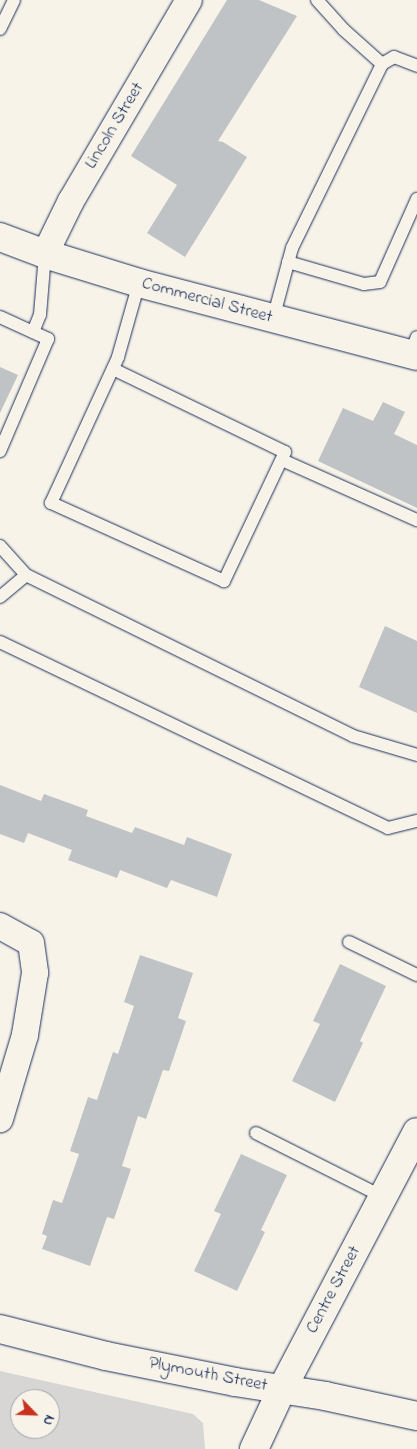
<!DOCTYPE html>
<html>
<head>
<meta charset="utf-8">
<style>
	body { margin:0 }
	#map { position:relative; width:417px; height:1449px; overflow:hidden; background:#f7f3e8; font-family:"Indie Flower",sans-serif }
	div>[style] { position:absolute }
	[style*='--x'] { left:calc(var(--x)*1px); top:calc(var(--y)*1px); width:calc(var(--w)*1px); rotate:calc(var(--a)*1deg) }
	.green>* { inset:0; background:#d7d6d4 }
	.building>* { inset:0; background:#c0c3c5 }
	.roads { filter:drop-shadow(0 0 1px #1b2f5e) drop-shadow(0 0 1px #1b2f5e) }
	.lane>* { height:12px; margin:-6px; padding:0 6px; transform-origin:6px; border-radius:6px; background:#f7f3e8 }
	.street>* { height:26px; margin:-13px; padding:0 13px; transform-origin:13px; border-radius:13px; background:#f7f3e8 }
	.secondary>* { height:28px; margin:-14px; padding:0 14px; transform-origin:14px; border-radius:14px; background:#f7f3e8 }
	span { translate:-50% -50%; white-space:nowrap; text-align:center; line-height:1.15; -webkit-text-stroke:4px #f7f3e8; paint-order:stroke }
	.street-label { font-size:18px; color:#1b2f5e }
	.north { position:absolute; left:10px; top:1389px; width:50px; height:50px; box-sizing:border-box; background:#f7f3e8; border:1px solid #9fa5b1; border-radius:50%; rotate:114deg; font-size:14px; font-weight:700; line-height:20px; text-align:center; color:#1b2f5e }
	.north::after { content:''; display:block; margin:auto; width:18px; height:22px; background:#c8321e; clip-path:polygon(50% 0,100% 100%,50% 72%,0 100%) }
</style>
</head>
<body>
<div id="map">
	<div class="green">
		<i style="clip-path:polygon(evenodd,0 1371px,193px 1414px,203px 1423px,205px 1449px,0 1449px,0 1371px,20px 1399px,50px 1399px,50px 1429px,20px 1429px,20px 1399px)"></i>
	</div>
	<div class="building">
		<i style="clip-path:polygon(227px 0,259px 0,297px 16px,218px 141px,223px 142px,247px 157px,185px 257px,147px 233px,177px 185px,131px 156px)"></i>
		<i style="clip-path:polygon(0 367px,18px 375px,0 413px)"></i>
		<i style="clip-path:polygon(383px 402px,405px 412px,394px 434px,417px 445px,417px 508px,318px 461px,343px 408px,373px 421px)"></i>
		<i style="clip-path:polygon(385px 626px,417px 641px,417px 713px,359px 687px)"></i>
		<i style="clip-path:polygon(0 785px,41px 801px,44px 794px,88px 810px,86px 816px,132px 833px,135px 827px,184px 845px,187px 837px,232px 854px,217px 897px,171px 880px,167px 888px,120px 870px,117px 878px,68px 860px,72px 850px,28px 833px,24px 843px,0 834px)"></i>
		<i style="clip-path:polygon(140px 955px,193px 973px,178px 1018px,186px 1021px,169px 1071px,163px 1070px,146px 1119px,138px 1116px,122px 1166px,131px 1169px,114px 1219px,107px 1217px,90px 1266px,42px 1249px,47px 1236px,42px 1234px,53px 1200px,62px 1203px,79px 1154px,70px 1151px,88px 1097px,97px 1100px,113px 1052px,118px 1054px,134px 1006px,124px 1002px)"></i>
		<i style="clip-path:polygon(340px 964px,386px 986px,360px 1041px,363px 1043px,335px 1102px,292px 1081px,320px 1024px,313px 1021px)"></i>
		<i style="clip-path:polygon(241px 1154px,287px 1175px,261px 1230px,265px 1232px,237px 1291px,194px 1271px,221px 1214px,214px 1211px)"></i>
	</div>
	<div class="roads">
		<div class="lane">
			<i style="--x:317;--y:0;--w:40;--a:48"></i>
			<i style="--x:344;--y:30;--w:51;--a:41.8"></i>
			<i style="--x:0;--y:29;--w:32;--a:-64"></i>
			<i style="--x:288;--y:262;--w:79;--a:16.1"></i>
			<i style="--x:364;--y:284;--w:16;--a:-7"></i>
			<i style="--x:380;--y:282;--w:91;--a:-66"></i>
			<i style="--x:0;--y:317;--w:53;--a:24.6"></i>
			<i style="--x:48;--y:339;--w:122;--a:113.2"></i>
			<i style="--x:273;--y:319;--w:73;--a:-75"></i>
			<i style="--x:292;--y:248;--w:205;--a:-63.9"></i>
			<i style="--x:382;--y:64;--w:14;--a:-30"></i>
			<i style="--x:394;--y:57;--w:25;--a:21"></i>
			<i style="--x:33;--y:332;--w:18;--a:-68"></i>
			<i style="--x:40;--y:315;--w:61;--a:-85.3"></i>
			<i style="--x:410;--y:355;--w:19;--a:-69"></i>
			<i style="--x:113;--y:369;--w:191;--a:25.8"></i>
			<i style="--x:285;--y:452;--w:143;--a:115.3"></i>
			<i style="--x:224;--y:581;--w:190;--a:-155.7"></i>
			<i style="--x:51;--y:503;--w:161;--a:-65.3"></i>
			<i style="--x:118;--y:357;--w:77;--a:-74.2"></i>
			<i style="--x:282;--y:460;--w:148;--a:24"></i>
			<i style="--x:0;--y:546;--w:39;--a:48"></i>
			<i style="--x:0;--y:597;--w:34;--a:-40"></i>
			<i style="--x:26;--y:575;--w:364;--a:26.2"></i>
			<i style="--x:353;--y:736;--w:67;--a:16.5"></i>
			<i style="--x:0;--y:642;--w:430;--a:25.6"></i>
			<i style="--x:388;--y:828;--w:30;--a:-14"></i>
			<i style="--x:349;--y:942;--w:76;--a:25.9"></i>
			<i style="--x:256;--y:1133;--w:142;--a:26.7"></i>
		</div>
		<div class="street">
			<i style="--x:45;--y:254;--w:59;--a:-63.9"></i>
			<i style="--x:71;--y:201;--w:233;--a:-59.6"></i>
			<i style="--x:0;--y:926;--w:35;--a:29"></i>
			<i style="--x:31;--y:943;--w:30;--a:82"></i>
			<i style="--x:35;--y:973;--w:63;--a:99.2"></i>
			<i style="--x:25;--y:1035;--w:88;--a:106.6"></i>
		</div>
		<div class="secondary">
			<i style="--x:0;--y:237;--w:48;--a:20.7"></i>
			<i style="--x:45;--y:254;--w:98;--a:17.1"></i>
			<i style="--x:139;--y:283;--w:287;--a:14.7"></i>
			<i style="--x:0;--y:1329;--w:109;--a:14.3"></i>
			<i style="--x:106;--y:1356;--w:132;--a:11.4"></i>
			<i style="--x:235;--y:1382;--w:91;--a:8.8"></i>
			<i style="--x:325;--y:1396;--w:94;--a:12.3"></i>
			<i style="--x:254;--y:1449;--w:66;--a:-65"></i>
			<i style="--x:282;--y:1389;--w:290;--a:-62.3"></i>
		</div>
	</div>
	<div class="street-label">
		<span style="left:115px;top:126px;rotate:-59deg">Lincoln Street</span>
		<span style="left:207px;top:301px;rotate:15deg">Commercial Street</span>
		<span style="left:334px;top:1290px;rotate:-62deg">Centre Street</span>
		<span style="left:208px;top:1375px;rotate:11deg">Plymouth Street</span>
	</div>
	<div class="north">N</div>
</div>
</body>
</html>
